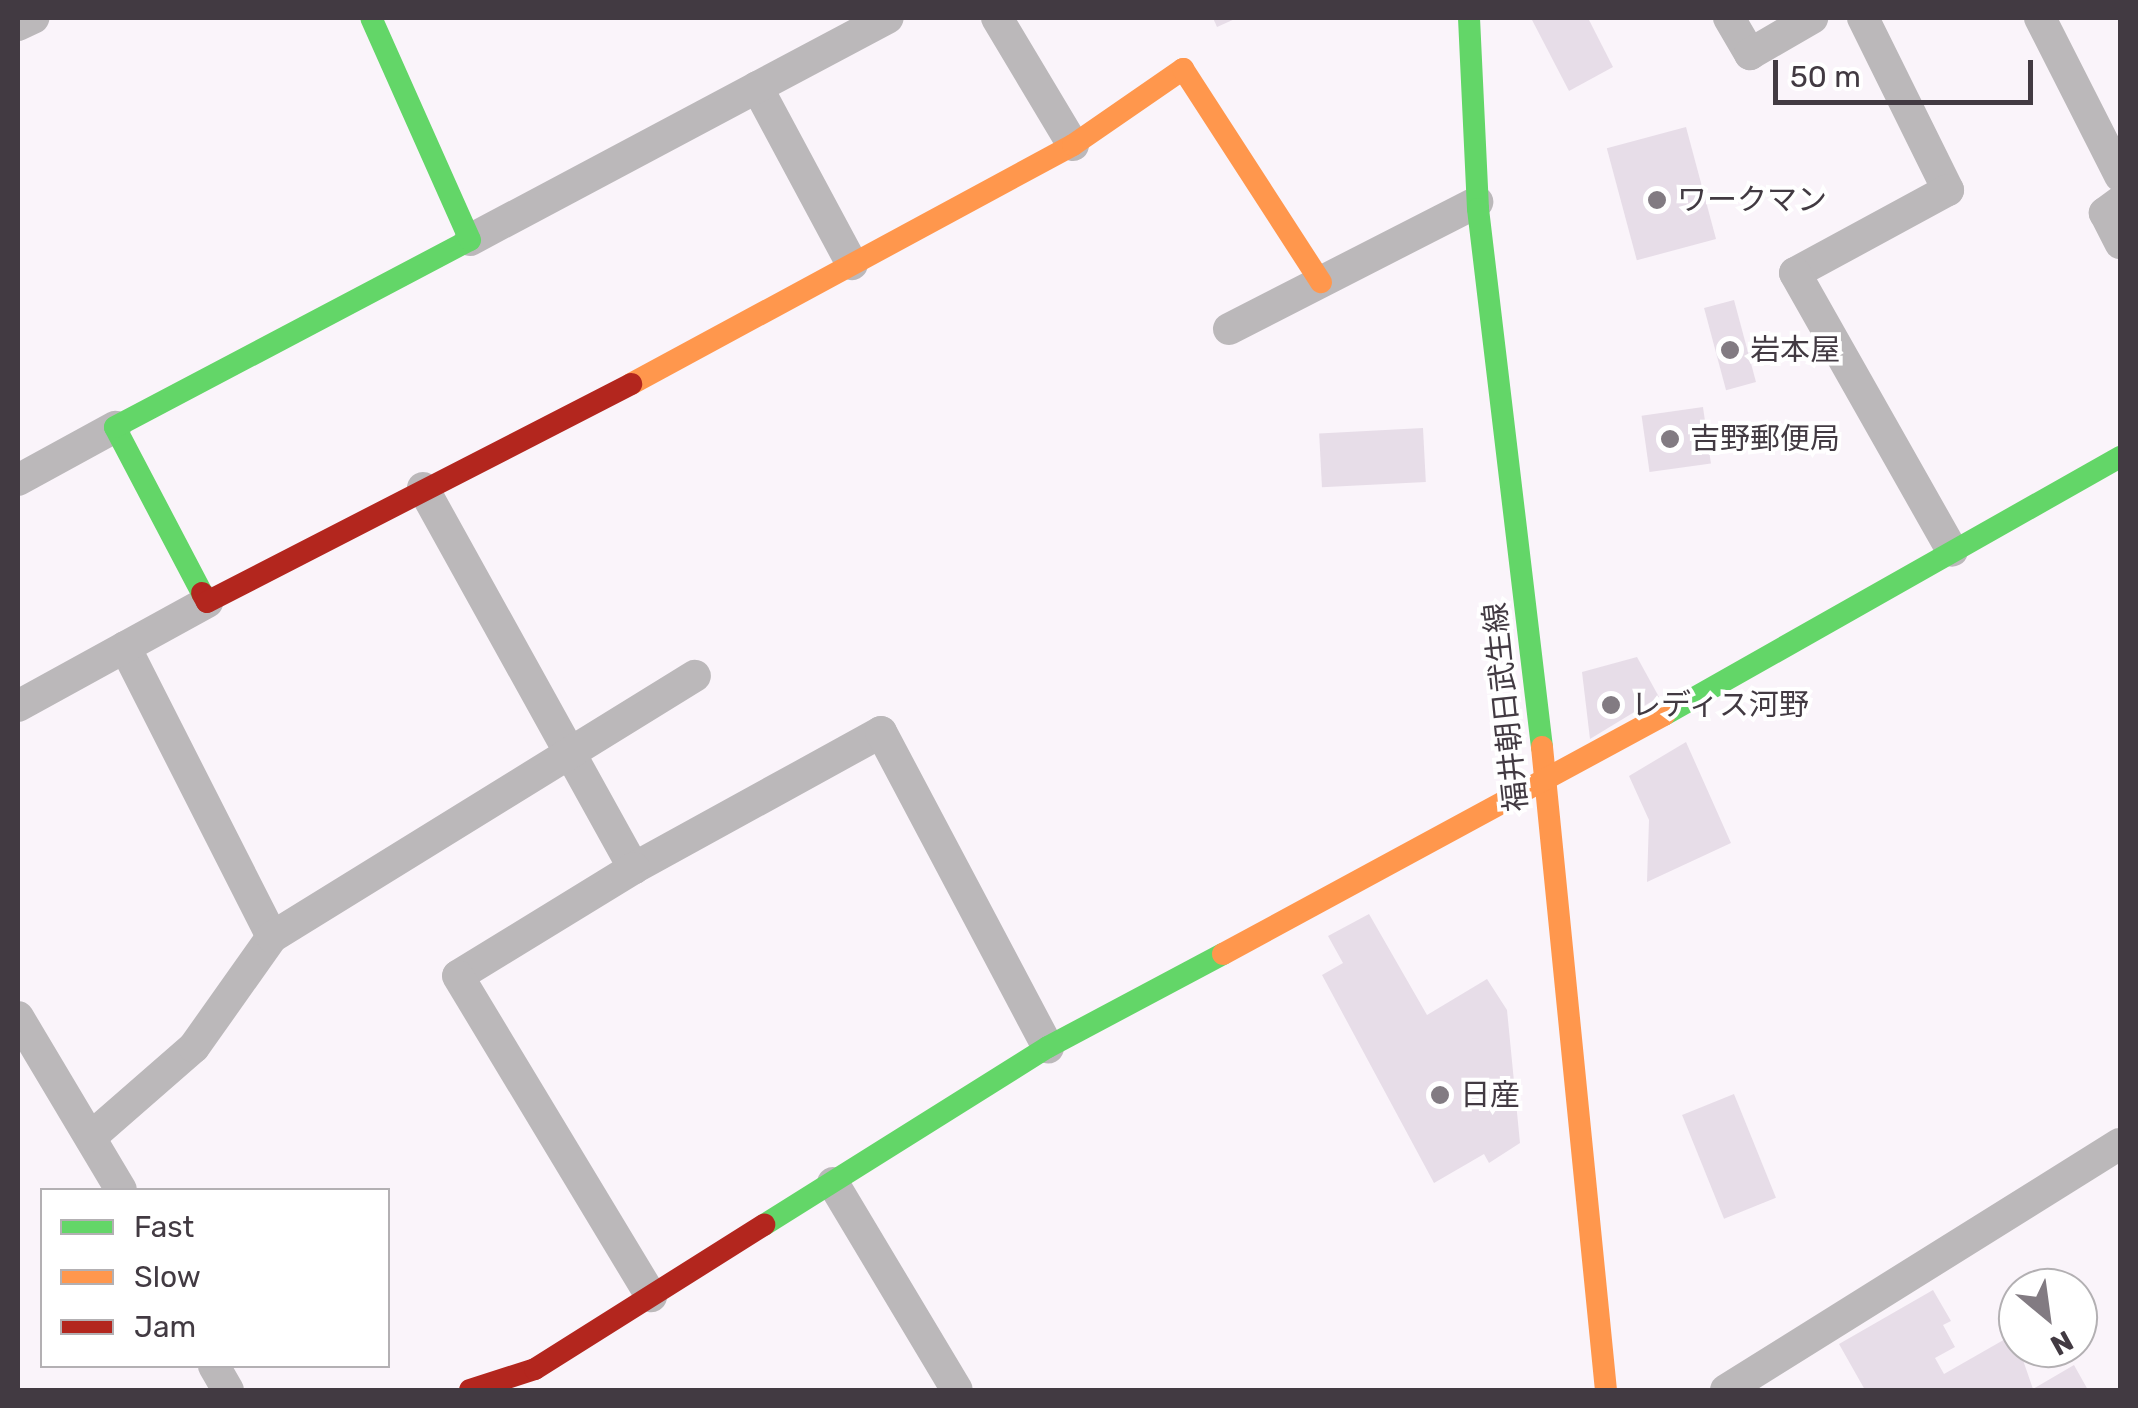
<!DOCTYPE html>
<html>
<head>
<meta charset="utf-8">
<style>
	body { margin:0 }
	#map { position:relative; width:2138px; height:1408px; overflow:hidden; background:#faf4fa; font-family:Rubik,"Noto Sans JP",sans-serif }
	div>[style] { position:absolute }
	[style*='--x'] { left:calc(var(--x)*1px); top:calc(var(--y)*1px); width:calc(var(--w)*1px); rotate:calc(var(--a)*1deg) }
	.building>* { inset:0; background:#e7dde8; transform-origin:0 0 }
	.street>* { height:32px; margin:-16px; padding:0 16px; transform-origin:16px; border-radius:16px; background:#bbb8ba }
	.fast>* { height:22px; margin:-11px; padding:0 11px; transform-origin:11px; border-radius:11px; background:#63d668 }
	.slow>* { height:22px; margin:-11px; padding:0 11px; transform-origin:11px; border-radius:11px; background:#ff974d }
	.jam>* { height:22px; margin:-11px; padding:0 11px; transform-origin:11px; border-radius:11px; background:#b3261e }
	.dots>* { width:28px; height:28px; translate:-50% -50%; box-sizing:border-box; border:5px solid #fff; border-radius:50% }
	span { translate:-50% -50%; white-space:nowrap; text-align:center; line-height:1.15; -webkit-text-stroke:8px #fff; paint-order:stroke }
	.poi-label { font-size:30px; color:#423a42 }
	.left { translate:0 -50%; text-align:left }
	.street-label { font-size:30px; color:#423a42 }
	.frame { position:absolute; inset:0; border:20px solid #423a42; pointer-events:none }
	.legend { position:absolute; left:40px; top:1188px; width:350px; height:180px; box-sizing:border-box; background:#fff; border:2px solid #b3b0b3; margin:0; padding:12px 18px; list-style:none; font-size:30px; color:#423a42 }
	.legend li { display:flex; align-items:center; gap:20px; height:50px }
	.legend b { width:50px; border:2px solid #b3b0b3 }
	.north { position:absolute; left:1998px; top:1268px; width:100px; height:100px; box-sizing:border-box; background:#fff; border:2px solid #b3b0b3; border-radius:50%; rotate:151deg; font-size:28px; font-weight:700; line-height:40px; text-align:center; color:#423a42 }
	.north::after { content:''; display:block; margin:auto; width:35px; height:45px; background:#827b82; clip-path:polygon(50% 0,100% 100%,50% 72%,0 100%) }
	.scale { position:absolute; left:1773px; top:60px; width:260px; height:45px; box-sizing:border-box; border:5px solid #423a42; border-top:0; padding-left:12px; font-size:30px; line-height:35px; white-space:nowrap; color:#423a42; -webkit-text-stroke:8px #fff; paint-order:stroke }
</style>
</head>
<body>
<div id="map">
	<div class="building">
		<i style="clip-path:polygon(1213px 18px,1237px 18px,1217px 27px)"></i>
		<i style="clip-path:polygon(1531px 18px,1588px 18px,1613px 67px,1569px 91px)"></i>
		<i style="left:1686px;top:127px;width:116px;height:82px;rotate:75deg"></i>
		<i style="left:1734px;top:300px;width:85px;height:31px;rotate:75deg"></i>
		<i style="left:1703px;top:407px;width:57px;height:62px;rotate:82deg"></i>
		<i style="left:1423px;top:428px;width:54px;height:104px;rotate:87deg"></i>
		<i style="clip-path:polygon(1637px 657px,1659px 697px,1590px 739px,1582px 672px)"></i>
		<i style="clip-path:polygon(1686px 742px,1731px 843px,1647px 882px,1649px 820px,1629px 776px)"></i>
		<i style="clip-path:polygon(1369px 914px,1427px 1015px,1487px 979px,1507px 1010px,1520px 1143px,1489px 1163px,1484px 1154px,1434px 1183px,1322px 975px,1343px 963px,1328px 936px)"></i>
		<i style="left:1734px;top:1094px;width:112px;height:56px;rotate:68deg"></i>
		<i style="clip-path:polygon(1933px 1290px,1951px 1321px,1943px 1325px,1955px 1347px,1935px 1358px,1944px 1374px,2014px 1334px,2033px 1389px,2074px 1365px,2088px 1390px,1865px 1390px,1839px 1344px)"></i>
	</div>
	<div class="street">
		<i style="--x:997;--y:18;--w:148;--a:59.1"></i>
		<i style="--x:1729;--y:18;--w:42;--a:59.7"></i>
		<i style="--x:1750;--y:54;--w:72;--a:-30.1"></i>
		<i style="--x:1863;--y:18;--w:192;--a:63.7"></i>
		<i style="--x:1948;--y:190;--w:174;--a:151.5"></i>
		<i style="--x:1795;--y:273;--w:319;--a:60.5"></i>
		<i style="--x:2040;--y:18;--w:177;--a:63.1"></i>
		<i style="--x:18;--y:25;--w:17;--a:-25"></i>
		<i style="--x:757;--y:87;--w:201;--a:61.8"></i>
		<i style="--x:2120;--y:202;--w:19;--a:144"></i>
		<i style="--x:2105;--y:213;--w:34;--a:63"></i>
		<i style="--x:470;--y:240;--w:473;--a:-28"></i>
		<i style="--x:1229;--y:329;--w:279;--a:-27.1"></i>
		<i style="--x:18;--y:480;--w:111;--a:-28.7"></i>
		<i style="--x:423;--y:488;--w:435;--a:61"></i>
		<i style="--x:634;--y:868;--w:282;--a:-28.8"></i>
		<i style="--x:881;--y:732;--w:357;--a:62.1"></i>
		<i style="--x:125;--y:647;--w:325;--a:63.1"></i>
		<i style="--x:18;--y:706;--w:216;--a:-28.8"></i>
		<i style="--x:634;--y:868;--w:206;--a:148.5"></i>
		<i style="--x:458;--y:976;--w:374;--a:58.9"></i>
		<i style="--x:18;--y:1017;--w:201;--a:59.2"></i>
		<i style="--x:92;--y:1136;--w:135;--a:-41.1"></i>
		<i style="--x:194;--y:1047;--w:135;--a:-54.7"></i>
		<i style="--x:272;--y:937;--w:497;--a:-31.7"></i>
		<i style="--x:833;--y:1183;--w:241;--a:59.1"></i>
		<i style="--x:214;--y:1366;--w:28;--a:60"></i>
		<i style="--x:1726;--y:1390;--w:464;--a:-32"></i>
	</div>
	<div class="fast">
		<i style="--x:1469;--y:18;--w:191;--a:87.3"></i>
		<i style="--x:1478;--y:209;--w:542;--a:83.22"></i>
		<i style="--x:202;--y:593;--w:187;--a:-117.7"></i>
		<i style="--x:115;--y:427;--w:401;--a:-27.8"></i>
		<i style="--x:470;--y:240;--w:243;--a:-114"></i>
		<i style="--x:1664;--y:715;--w:524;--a:-29.5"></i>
		<i style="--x:764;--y:1225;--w:335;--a:-32.1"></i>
		<i style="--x:1048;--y:1047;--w:198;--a:-28"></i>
	</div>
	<div class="slow">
		<i style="--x:631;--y:384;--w:502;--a:-28.4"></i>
		<i style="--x:1073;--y:145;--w:134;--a:-34.6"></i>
		<i style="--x:1183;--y:69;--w:254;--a:57.1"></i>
		<i style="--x:1542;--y:747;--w:646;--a:84.32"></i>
		<i style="--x:1223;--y:954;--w:502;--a:-28.46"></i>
	</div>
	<div class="jam">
		<i style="--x:202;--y:593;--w:10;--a:61"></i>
		<i style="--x:207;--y:602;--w:477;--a:-27.2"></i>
		<i style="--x:470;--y:1390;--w:68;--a:-17.9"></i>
		<i style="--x:535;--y:1369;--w:271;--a:-32.2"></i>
	</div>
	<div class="dots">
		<i style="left:1657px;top:200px;background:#827b82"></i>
		<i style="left:1730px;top:350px;background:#827b82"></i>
		<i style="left:1670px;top:439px;background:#827b82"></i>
		<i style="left:1611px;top:705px;background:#827b82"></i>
		<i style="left:1440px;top:1095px;background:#827b82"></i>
	</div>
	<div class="poi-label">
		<span class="left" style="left:1677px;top:200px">ワークマン</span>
		<span class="left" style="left:1750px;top:350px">岩本屋</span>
		<span class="left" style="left:1690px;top:439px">吉野郵便局</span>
		<span class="left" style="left:1631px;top:705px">レディス河野</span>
		<span class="left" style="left:1460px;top:1095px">日産</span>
	</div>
	<div class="street-label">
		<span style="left:1506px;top:707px;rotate:-96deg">福井朝日武生線</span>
	</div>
	<div class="frame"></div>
	<ul class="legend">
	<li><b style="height:12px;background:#63d668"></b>Fast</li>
	<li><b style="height:12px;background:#ff974d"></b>Slow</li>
	<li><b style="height:12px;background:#b3261e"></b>Jam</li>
	</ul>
	<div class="north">N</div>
	<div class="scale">50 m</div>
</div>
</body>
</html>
